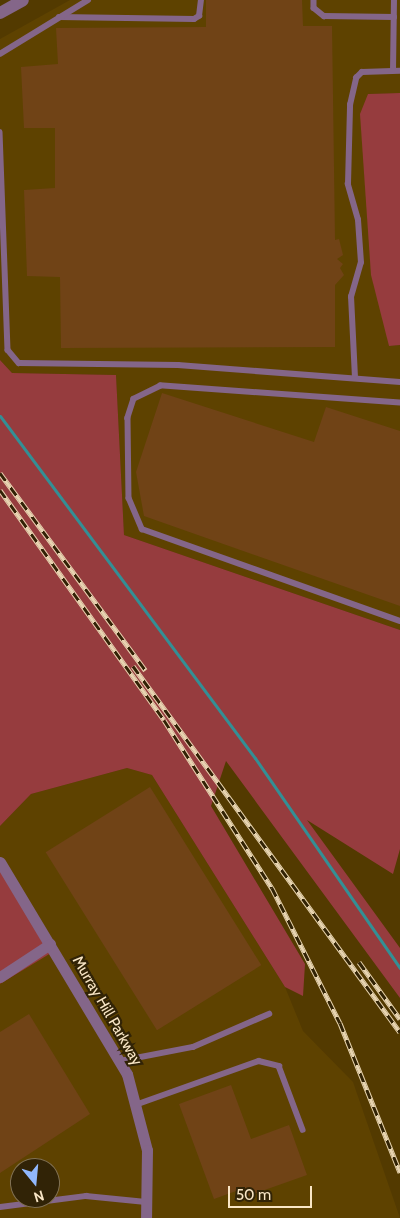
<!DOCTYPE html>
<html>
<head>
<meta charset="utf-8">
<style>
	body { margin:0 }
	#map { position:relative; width:400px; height:1218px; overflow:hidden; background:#533a00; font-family:Cabin,sans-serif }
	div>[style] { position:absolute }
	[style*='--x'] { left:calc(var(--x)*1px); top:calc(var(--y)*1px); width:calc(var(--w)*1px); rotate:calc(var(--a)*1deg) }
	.built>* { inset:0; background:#5e4200 }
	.green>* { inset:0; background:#963c3e }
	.stream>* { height:3px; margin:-1.5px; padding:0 1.5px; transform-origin:1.5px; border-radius:1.5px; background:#338f95 }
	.building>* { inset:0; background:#704316; transform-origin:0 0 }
	.service>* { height:5.5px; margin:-2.75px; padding:0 2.75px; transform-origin:2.75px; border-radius:2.75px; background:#846689 }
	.minor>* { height:11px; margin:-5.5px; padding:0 5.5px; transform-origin:5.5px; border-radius:5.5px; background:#846689 }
	.tertiary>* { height:12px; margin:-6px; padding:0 6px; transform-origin:6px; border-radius:6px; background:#846689 }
	.rail>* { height:5px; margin-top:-2.5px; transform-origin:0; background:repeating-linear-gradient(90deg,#312306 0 9px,#e7d4b1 0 18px); box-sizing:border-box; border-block:1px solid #e7d4b1 }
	span { translate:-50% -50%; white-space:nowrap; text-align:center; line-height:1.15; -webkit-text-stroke:4.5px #312306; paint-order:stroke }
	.street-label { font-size:15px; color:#f9e6c6 }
	.north { position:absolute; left:10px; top:1158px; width:50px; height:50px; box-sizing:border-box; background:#312306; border:1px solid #817153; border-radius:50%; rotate:163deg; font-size:14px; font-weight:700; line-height:20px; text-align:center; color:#f9e6c6 }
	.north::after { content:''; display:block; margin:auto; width:18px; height:22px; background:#91b8fd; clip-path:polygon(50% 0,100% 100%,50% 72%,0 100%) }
	.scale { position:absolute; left:228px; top:1186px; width:84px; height:22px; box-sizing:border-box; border:2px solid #f9e6c6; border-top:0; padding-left:6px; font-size:15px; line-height:18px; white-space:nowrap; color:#f9e6c6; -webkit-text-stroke:4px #312306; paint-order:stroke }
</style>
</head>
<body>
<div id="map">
	<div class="built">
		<i style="clip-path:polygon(70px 0,400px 0,400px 93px,368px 94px,389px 346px,400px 345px,400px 630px,124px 535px,116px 375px,12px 373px,0 360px,0 39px)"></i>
		<i style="clip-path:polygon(evenodd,127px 768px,152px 775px,285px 987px,303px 1031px,353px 1082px,400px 1218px,0 1218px,0 984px,20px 972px,0 869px,0 826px,31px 794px,127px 768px,20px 1168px,50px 1168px,50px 1198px,20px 1198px,20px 1168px)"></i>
	</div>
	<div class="green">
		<i style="clip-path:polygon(400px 93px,400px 345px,389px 346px,371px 275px,360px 114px,368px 94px)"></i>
		<i style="clip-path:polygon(0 360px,12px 373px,116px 375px,124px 535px,400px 630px,400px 849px,393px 874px,307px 820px,400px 948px,400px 998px,226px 761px,211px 806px,305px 964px,303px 996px,285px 987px,152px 775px,127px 768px,31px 794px,0 826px)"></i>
		<i style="clip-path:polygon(0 869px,51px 953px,0 984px)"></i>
	</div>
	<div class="stream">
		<i style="--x:0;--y:416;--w:427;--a:53.3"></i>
		<i style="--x:255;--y:758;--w:255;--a:55.4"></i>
	</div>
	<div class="building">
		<i style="clip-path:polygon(206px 0,302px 0,303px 26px,332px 26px,335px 240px,339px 239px,343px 255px,337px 259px,343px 264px,340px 268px,344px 275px,335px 285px,335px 347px,61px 348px,60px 277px,27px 276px,24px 190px,55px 188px,55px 128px,24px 128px,21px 67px,58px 64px,56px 28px,206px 27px)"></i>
		<i style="clip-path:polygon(162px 393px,314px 442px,326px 407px,400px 431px,400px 606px,144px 516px,136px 472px)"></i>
		<i style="left:150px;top:787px;width:210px;height:123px;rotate:58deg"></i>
		<i style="clip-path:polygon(29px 1014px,90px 1114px,0 1173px,0 1032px)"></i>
		<i style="clip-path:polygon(231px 1085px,251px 1139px,289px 1125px,307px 1175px,239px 1199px,236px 1191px,214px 1199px,179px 1104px)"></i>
	</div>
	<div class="service">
		<i style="--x:314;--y:0;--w:8;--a:90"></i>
		<i style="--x:314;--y:8;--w:13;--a:39"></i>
		<i style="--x:324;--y:16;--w:70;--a:0.8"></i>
		<i style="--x:59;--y:17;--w:135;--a:0.8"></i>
		<i style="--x:194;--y:19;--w:6;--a:-31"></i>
		<i style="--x:199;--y:16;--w:16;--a:-83"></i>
		<i style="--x:0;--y:54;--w:103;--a:-31.5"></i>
		<i style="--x:393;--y:71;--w:71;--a:-89.2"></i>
		<i style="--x:0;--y:132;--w:218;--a:87.9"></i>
		<i style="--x:8;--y:350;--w:17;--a:50"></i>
		<i style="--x:19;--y:363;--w:159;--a:0.7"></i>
		<i style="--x:178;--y:365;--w:223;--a:4.4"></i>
		<i style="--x:355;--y:378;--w:81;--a:-92.8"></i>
		<i style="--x:351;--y:297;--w:35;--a:-74"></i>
		<i style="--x:361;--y:263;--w:43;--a:-94"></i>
		<i style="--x:358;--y:220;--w:37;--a:-106"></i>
		<i style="--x:348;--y:184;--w:79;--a:-88.5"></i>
		<i style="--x:350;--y:105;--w:28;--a:-77"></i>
		<i style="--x:356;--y:78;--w:8;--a:-45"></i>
		<i style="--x:362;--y:72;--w:38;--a:-2"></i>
		<i style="--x:400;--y:403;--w:240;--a:-175.9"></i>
		<i style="--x:161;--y:386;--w:30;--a:154"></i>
		<i style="--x:134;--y:399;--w:20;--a:108"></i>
		<i style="--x:128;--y:418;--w:80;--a:89.3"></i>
		<i style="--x:129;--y:498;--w:34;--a:67"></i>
		<i style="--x:142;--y:529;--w:274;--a:19.6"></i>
		<i style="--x:120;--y:1061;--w:74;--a:-10.9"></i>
		<i style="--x:193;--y:1047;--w:83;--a:-23.5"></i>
		<i style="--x:138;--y:1104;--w:128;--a:-19.6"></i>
		<i style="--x:259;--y:1061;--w:21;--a:14"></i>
		<i style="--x:279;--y:1066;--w:68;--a:69.4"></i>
		<i style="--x:0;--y:1207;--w:87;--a:-7.3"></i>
		<i style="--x:86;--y:1196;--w:60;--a:5.7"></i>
	</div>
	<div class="minor">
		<i style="--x:0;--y:862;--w:247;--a:59.1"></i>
		<i style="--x:127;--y:1074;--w:79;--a:75.3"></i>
		<i style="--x:147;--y:1150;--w:68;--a:90.8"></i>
		<i style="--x:0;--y:977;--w:60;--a:-33.4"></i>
	</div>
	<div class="tertiary">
		<i style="--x:0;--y:13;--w:26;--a:-29"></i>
	</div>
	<div class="rail">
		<i style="--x:0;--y:473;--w:245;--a:53.6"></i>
		<i style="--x:0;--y:490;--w:282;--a:54.5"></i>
		<i style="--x:164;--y:720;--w:200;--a:57.3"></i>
		<i style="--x:272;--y:888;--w:151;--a:63.3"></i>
		<i style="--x:340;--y:1023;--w:161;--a:68.1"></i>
		<i style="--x:133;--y:666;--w:453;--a:53.9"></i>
		<i style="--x:359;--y:962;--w:70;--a:54.3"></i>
	</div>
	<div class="street-label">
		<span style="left:107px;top:1011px;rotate:60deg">Murray Hill Parkway</span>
	</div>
	<div class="north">N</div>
	<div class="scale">50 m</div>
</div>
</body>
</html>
